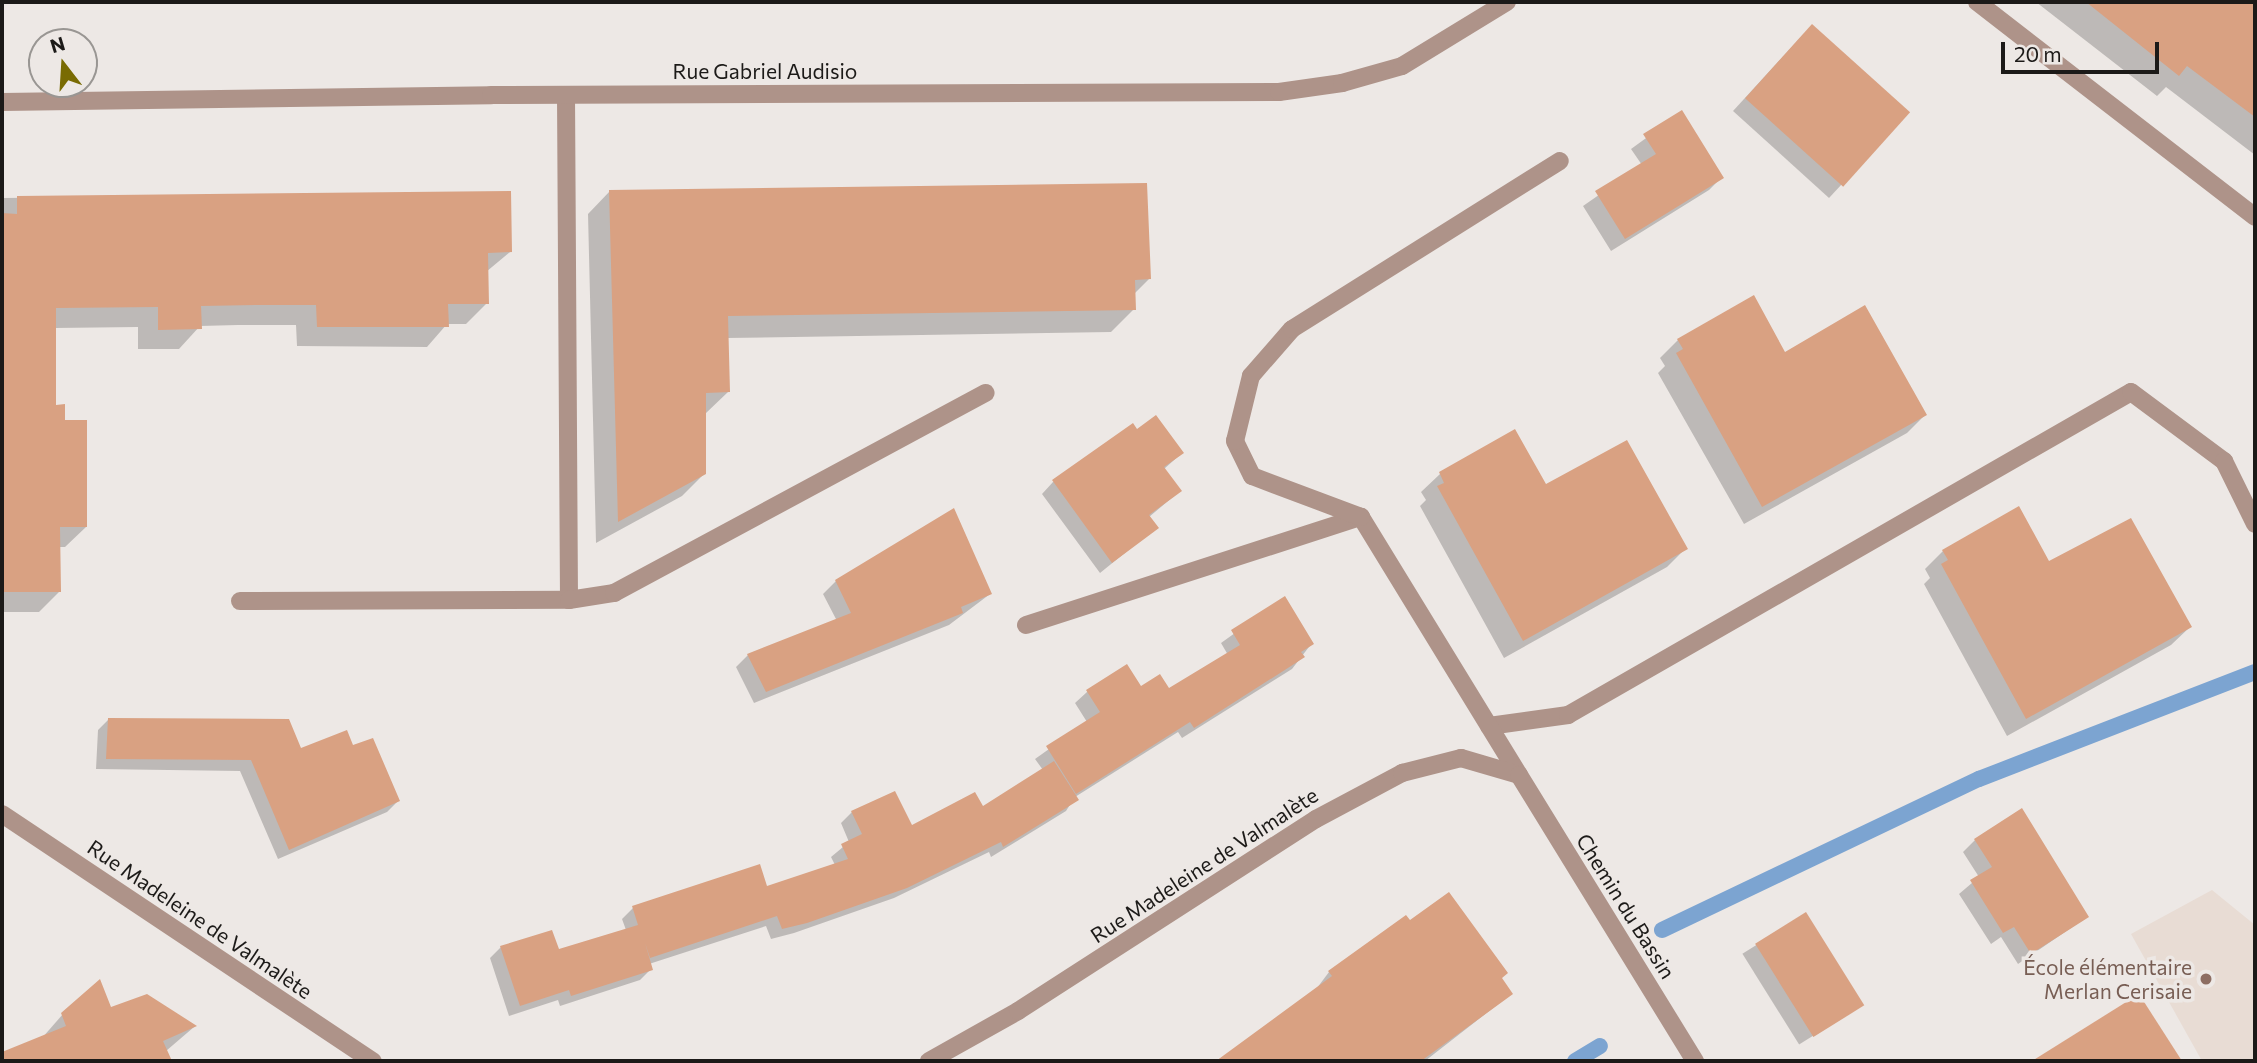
<!DOCTYPE html>
<html>
<head>
<meta charset="utf-8">
<style>
	body { margin:0 }
	#map { position:relative; width:2257px; height:1063px; overflow:hidden; background:#ede8e5; font-family:Commissioner,sans-serif }
	div>[style] { position:absolute }
	[style*='--x'] { left:calc(var(--x)*1px); top:calc(var(--y)*1px); width:calc(var(--w)*1px); rotate:calc(var(--a)*1deg) }
	.built>* { inset:0; background:#e8dcd4 }
	.shadow>* { inset:0; background:#0003; transform-origin:0 0 }
	.stream>* { height:16px; margin:-8px; padding:0 8px; transform-origin:8px; border-radius:8px; background:#7ca4d1 }
	.building>* { inset:0; background:#d9a182; transform-origin:0 0 }
	.lane>* { height:18px; margin:-9px; padding:0 9px; transform-origin:9px; border-radius:9px; background:#ae9389 }
	.street>* { height:18px; margin:-9px; padding:0 9px; transform-origin:9px; border-radius:9px; background:#ae9389 }
	.dots>* { width:19px; height:19px; translate:-50% -50%; box-sizing:border-box; border:4px solid #ede8e5; border-radius:50% }
	span { translate:-50% -50%; white-space:nowrap; text-align:center; line-height:1.15; -webkit-text-stroke:7px #ede8e5; paint-order:stroke }
	.street-label { font-size:21px; color:#1c1a18 }
	.education-label { font-size:21px; color:#785e54 }
	.right { translate:-100% -50%; text-align:right }
	.frame { position:absolute; inset:0; border:4px solid #1c1a18; pointer-events:none }
	.north { position:absolute; left:28px; top:28px; width:70px; height:70px; box-sizing:border-box; background:#ede8e5; border:2px solid #999693; border-radius:50%; rotate:343deg; font-size:19px; font-weight:700; line-height:28px; text-align:center; color:#1c1a18 }
	.north::after { content:''; display:block; margin:auto; width:24px; height:32px; background:#796b03; clip-path:polygon(50% 0,100% 100%,50% 72%,0 100%) }
	.scale { position:absolute; left:2001px; top:42px; width:158px; height:32px; box-sizing:border-box; border:4px solid #1c1a18; border-top:0; padding-left:9px; font-size:21px; line-height:24px; white-space:nowrap; color:#1c1a18; -webkit-text-stroke:5px #ede8e5; paint-order:stroke }
</style>
</head>
<body>
<div id="map">
	<div class="built">
		<i style="clip-path:polygon(2212px 890px,2255px 925px,2255px 1061px,2202px 1061px,2131px 934px)"></i>
	</div>
	<div class="shadow">
		<i style="clip-path:polygon(2036px 2px,2255px 2px,2255px 155px,2166px 87px,2157px 96px)"></i>
		<i style="clip-path:polygon(1800px 38px,1908px 113px,1829px 198px,1733px 111px)"></i>
		<i style="clip-path:polygon(1682px 112px,1722px 177px,1709px 190px,1611px 251px,1583px 206px,1642px 165px,1631px 149px)"></i>
		<i style="clip-path:polygon(610px 191px,1149px 279px,1134px 294px,1134px 309px,1111px 332px,727px 338px,728px 392px,705px 414px,705px 473px,682px 496px,596px 543px,588px 214px)"></i>
		<i style="clip-path:polygon(510px 193px,510px 252px,486px 272px,487px 303px,466px 324px,447px 324px,427px 347px,297px 346px,296px 325px,238px 325px,200px 326px,179px 349px,138px 349px,138px 327px,55px 328px,55px 406px,64px 422px,86px 527px,65px 547px,58px 547px,59px 592px,39px 612px,2px 612px,2px 198px)"></i>
		<i style="clip-path:polygon(1678px 340px,1785px 354px,1925px 415px,1907px 433px,1744px 524px,1658px 373px,1665px 366px,1660px 358px)"></i>
		<i style="clip-path:polygon(1514px 431px,1545px 487px,1686px 548px,1667px 567px,1504px 658px,1420px 506px,1426px 500px,1421px 492px,1440px 474px)"></i>
		<i style="clip-path:polygon(1182px 453px,1164px 469px,1180px 491px,1149px 517px,1157px 527px,1100px 573px,1042px 494px,1053px 482px)"></i>
		<i style="clip-path:polygon(1943px 551px,2049px 563px,2190px 627px,2171px 645px,2007px 736px,1924px 584px,1930px 578px,1925px 569px)"></i>
		<i style="clip-path:polygon(836px 581px,990px 594px,949px 625px,754px 703px,736px 667px,748px 655px,837px 621px,823px 594px)"></i>
		<i style="clip-path:polygon(1284px 598px,1312px 643px,1292px 669px,1182px 738px,1178px 732px,1075px 797px,1066px 811px,991px 857px,989px 852px,894px 898px,794px 933px,771px 939px,766px 926px,649px 964px,651px 969px,640px 980px,560px 1006px,558px 1000px,509px 1016px,490px 958px,501px 947px,558px 951px,626px 930px,622px 919px,633px 908px,766px 888px,835px 865px,831px 857px,849px 842px,841px 823px,852px 812px,911px 827px,982px 809px,1043px 770px,1035px 759px,1087px 722px,1075px 703px,1087px 692px,1126px 667px,1141px 689px,1169px 690px,1228px 655px,1221px 643px)"></i>
		<i style="clip-path:polygon(109px 719px,301px 750px,352px 748px,398px 801px,387px 812px,278px 859px,240px 771px,96px 769px,98px 730px)"></i>
		<i style="clip-path:polygon(1975px 840px,2087px 917px,2018px 964px,2001px 937px,1991px 944px,1959px 894px,1979px 877px,1963px 852px)"></i>
		<i style="left:1806px;top:914px;width:107px;height:75px;rotate:58deg"></i>
		<i style="clip-path:polygon(1410px 923px,1500px 979px,1511px 994px,1425px 1061px,1218px 1061px,1314px 992px,1329px 972px)"></i>
		<i style="clip-path:polygon(2139px 997px,2180px 1061px,2041px 1061px,2052px 1051px)"></i>
		<i style="clip-path:polygon(110px 1009px,194px 1027px,166px 1051px,170px 1061px,2px 1061px,2px 1054px,42px 1038px,63px 1014px)"></i>
	</div>
	<div class="stream">
		<i style="--x:1662;--y:930;--w:351;--a:-25.5"></i>
		<i style="--x:1979;--y:779;--w:296;--a:-21.2"></i>
		<i style="--x:1575;--y:1061;--w:29;--a:-31"></i>
	</div>
	<div class="building">
		<i style="clip-path:polygon(2086px 2px,2255px 2px,2255px 117px,2187px 66px,2179px 76px)"></i>
		<i style="left:1812px;top:24px;width:132px;height:100px;rotate:42deg"></i>
		<i style="clip-path:polygon(1682px 110px,1724px 178px,1625px 239px,1595px 191px,1656px 154px,1643px 134px)"></i>
		<i style="clip-path:polygon(1147px 183px,1151px 279px,1135px 280px,1136px 310px,728px 316px,730px 392px,706px 393px,706px 474px,618px 522px,609px 190px)"></i>
		<i style="clip-path:polygon(511px 191px,512px 252px,488px 253px,489px 304px,448px 304px,449px 327px,317px 327px,316px 305px,259px 305px,201px 306px,202px 329px,158px 330px,158px 307px,56px 308px,56px 405px,65px 404px,65px 420px,87px 420px,87px 527px,60px 527px,61px 592px,2px 592px,2px 213px,17px 214px,17px 196px)"></i>
		<i style="clip-path:polygon(1754px 295px,1785px 352px,1865px 305px,1927px 415px,1762px 507px,1676px 353px,1683px 349px,1677px 339px)"></i>
		<i style="clip-path:polygon(1156px 415px,1184px 453px,1164px 467px,1182px 491px,1149px 515px,1159px 528px,1112px 563px,1052px 480px,1133px 423px,1137px 429px)"></i>
		<i style="clip-path:polygon(1515px 429px,1546px 484px,1627px 440px,1688px 549px,1523px 641px,1437px 486px,1444px 483px,1439px 472px)"></i>
		<i style="clip-path:polygon(2019px 506px,2049px 561px,2131px 518px,2192px 627px,2026px 719px,1941px 564px,1948px 560px,1942px 550px)"></i>
		<i style="clip-path:polygon(954px 508px,992px 594px,961px 607px,963px 613px,766px 692px,747px 654px,851px 613px,835px 580px)"></i>
		<i style="clip-path:polygon(1285px 596px,1314px 644px,1301px 652px,1305px 657px,1194px 728px,1190px 722px,1076px 794px,1046px 746px,1100px 712px,1086px 690px,1127px 664px,1141px 686px,1160px 674px,1169px 688px,1240px 645px,1231px 630px)"></i>
		<i style="clip-path:polygon(108px 718px,289px 719px,301px 748px,347px 730px,353px 745px,373px 738px,400px 801px,289px 850px,251px 760px,106px 759px)"></i>
		<i style="clip-path:polygon(1054px 761px,1079px 800px,1003px 847px,1001px 842px,907px 888px,807px 923px,782px 929px,777px 916px,650px 958px,645px 943px,653px 970px,571px 996px,569px 990px,520px 1006px,500px 946px,552px 930px,559px 949px,638px 925px,632px 906px,760px 864px,767px 886px,848px 859px,841px 844px,862px 834px,851px 811px,895px 791px,912px 825px,975px 792px,983px 806px)"></i>
		<i style="clip-path:polygon(2022px 808px,2089px 917px,2031px 954px,2014px 927px,2003px 933px,1970px 880px,1992px 867px,1974px 839px)"></i>
		<i style="clip-path:polygon(1449px 892px,1508px 973px,1502px 978px,1513px 994px,1421px 1061px,1216px 1061px,1332px 976px,1328px 971px,1406px 915px,1410px 920px)"></i>
		<i style="left:1806px;top:912px;width:110px;height:60px;rotate:58deg"></i>
		<i style="clip-path:polygon(100px 979px,111px 1007px,147px 994px,197px 1026px,163px 1041px,172px 1061px,2px 1061px,2px 1052px,66px 1026px,61px 1013px)"></i>
		<i style="clip-path:polygon(2139px 994px,2182px 1061px,2032px 1061px)"></i>
	</div>
	<div class="lane">
		<i style="--x:1977;--y:2;--w:351;--a:37.7"></i>
		<i style="--x:566;--y:95;--w:505;--a:89.66"></i>
		<i style="--x:240;--y:601;--w:329;--a:-0.2"></i>
		<i style="--x:569;--y:600;--w:46;--a:-8.8"></i>
		<i style="--x:614;--y:593;--w:422;--a:-28.3"></i>
		<i style="--x:1026;--y:625;--w:352;--a:-17.9"></i>
		<i style="--x:1489;--y:726;--w:80;--a:-7.9"></i>
		<i style="--x:1568;--y:715;--w:649;--a:-29.84"></i>
		<i style="--x:2131;--y:392;--w:116;--a:36.6"></i>
		<i style="--x:2224;--y:461;--w:70;--a:63.8"></i>
		<i style="--x:1519;--y:775;--w:303;--a:-121.5"></i>
		<i style="--x:1361;--y:517;--w:116;--a:-159.4"></i>
		<i style="--x:1252;--y:476;--w:39;--a:-116"></i>
		<i style="--x:1235;--y:441;--w:67;--a:-76.2"></i>
		<i style="--x:1251;--y:376;--w:62;--a:-48.9"></i>
		<i style="--x:1292;--y:329;--w:316;--a:-32.1"></i>
	</div>
	<div class="street">
		<i style="--x:2;--y:102;--w:489;--a:-0.8"></i>
		<i style="--x:491;--y:95;--w:788;--a:-0.22"></i>
		<i style="--x:1279;--y:92;--w:64;--a:-8.1"></i>
		<i style="--x:1342;--y:83;--w:62;--a:-15.8"></i>
		<i style="--x:1402;--y:66;--w:123;--a:-31.4"></i>
		<i style="--x:2;--y:814;--w:446;--a:33.7"></i>
		<i style="--x:929;--y:1061;--w:102;--a:-29.3"></i>
		<i style="--x:1018;--y:1011;--w:354;--a:-32.8"></i>
		<i style="--x:1316;--y:819;--w:98;--a:-28.1"></i>
		<i style="--x:1402;--y:773;--w:61;--a:-14.3"></i>
		<i style="--x:1461;--y:758;--w:60;--a:16.3"></i>
		<i style="--x:1519;--y:775;--w:336;--a:58.4"></i>
	</div>
	<div class="dots">
		<i style="left:2206px;top:979px;background:#8d6e63"></i>
	</div>
	<div class="street-label">
		<span style="left:765px;top:71px">Rue Gabriel Audisio</span>
		<span style="left:1204px;top:865px;rotate:-33deg">Rue Madeleine de Valmalète</span>
		<span style="left:1626px;top:906px;rotate:58deg">Chemin du Bassin</span>
		<span style="left:200px;top:919px;rotate:34deg">Rue Madeleine de Valmalète</span>
	</div>
	<div class="education-label">
		<span class="right" style="left:2192px;top:979px">École élémentaire<br>Merlan Cerisaie</span>
	</div>
	<div class="frame"></div>
	<div class="north">N</div>
	<div class="scale">20 m</div>
</div>
</body>
</html>
